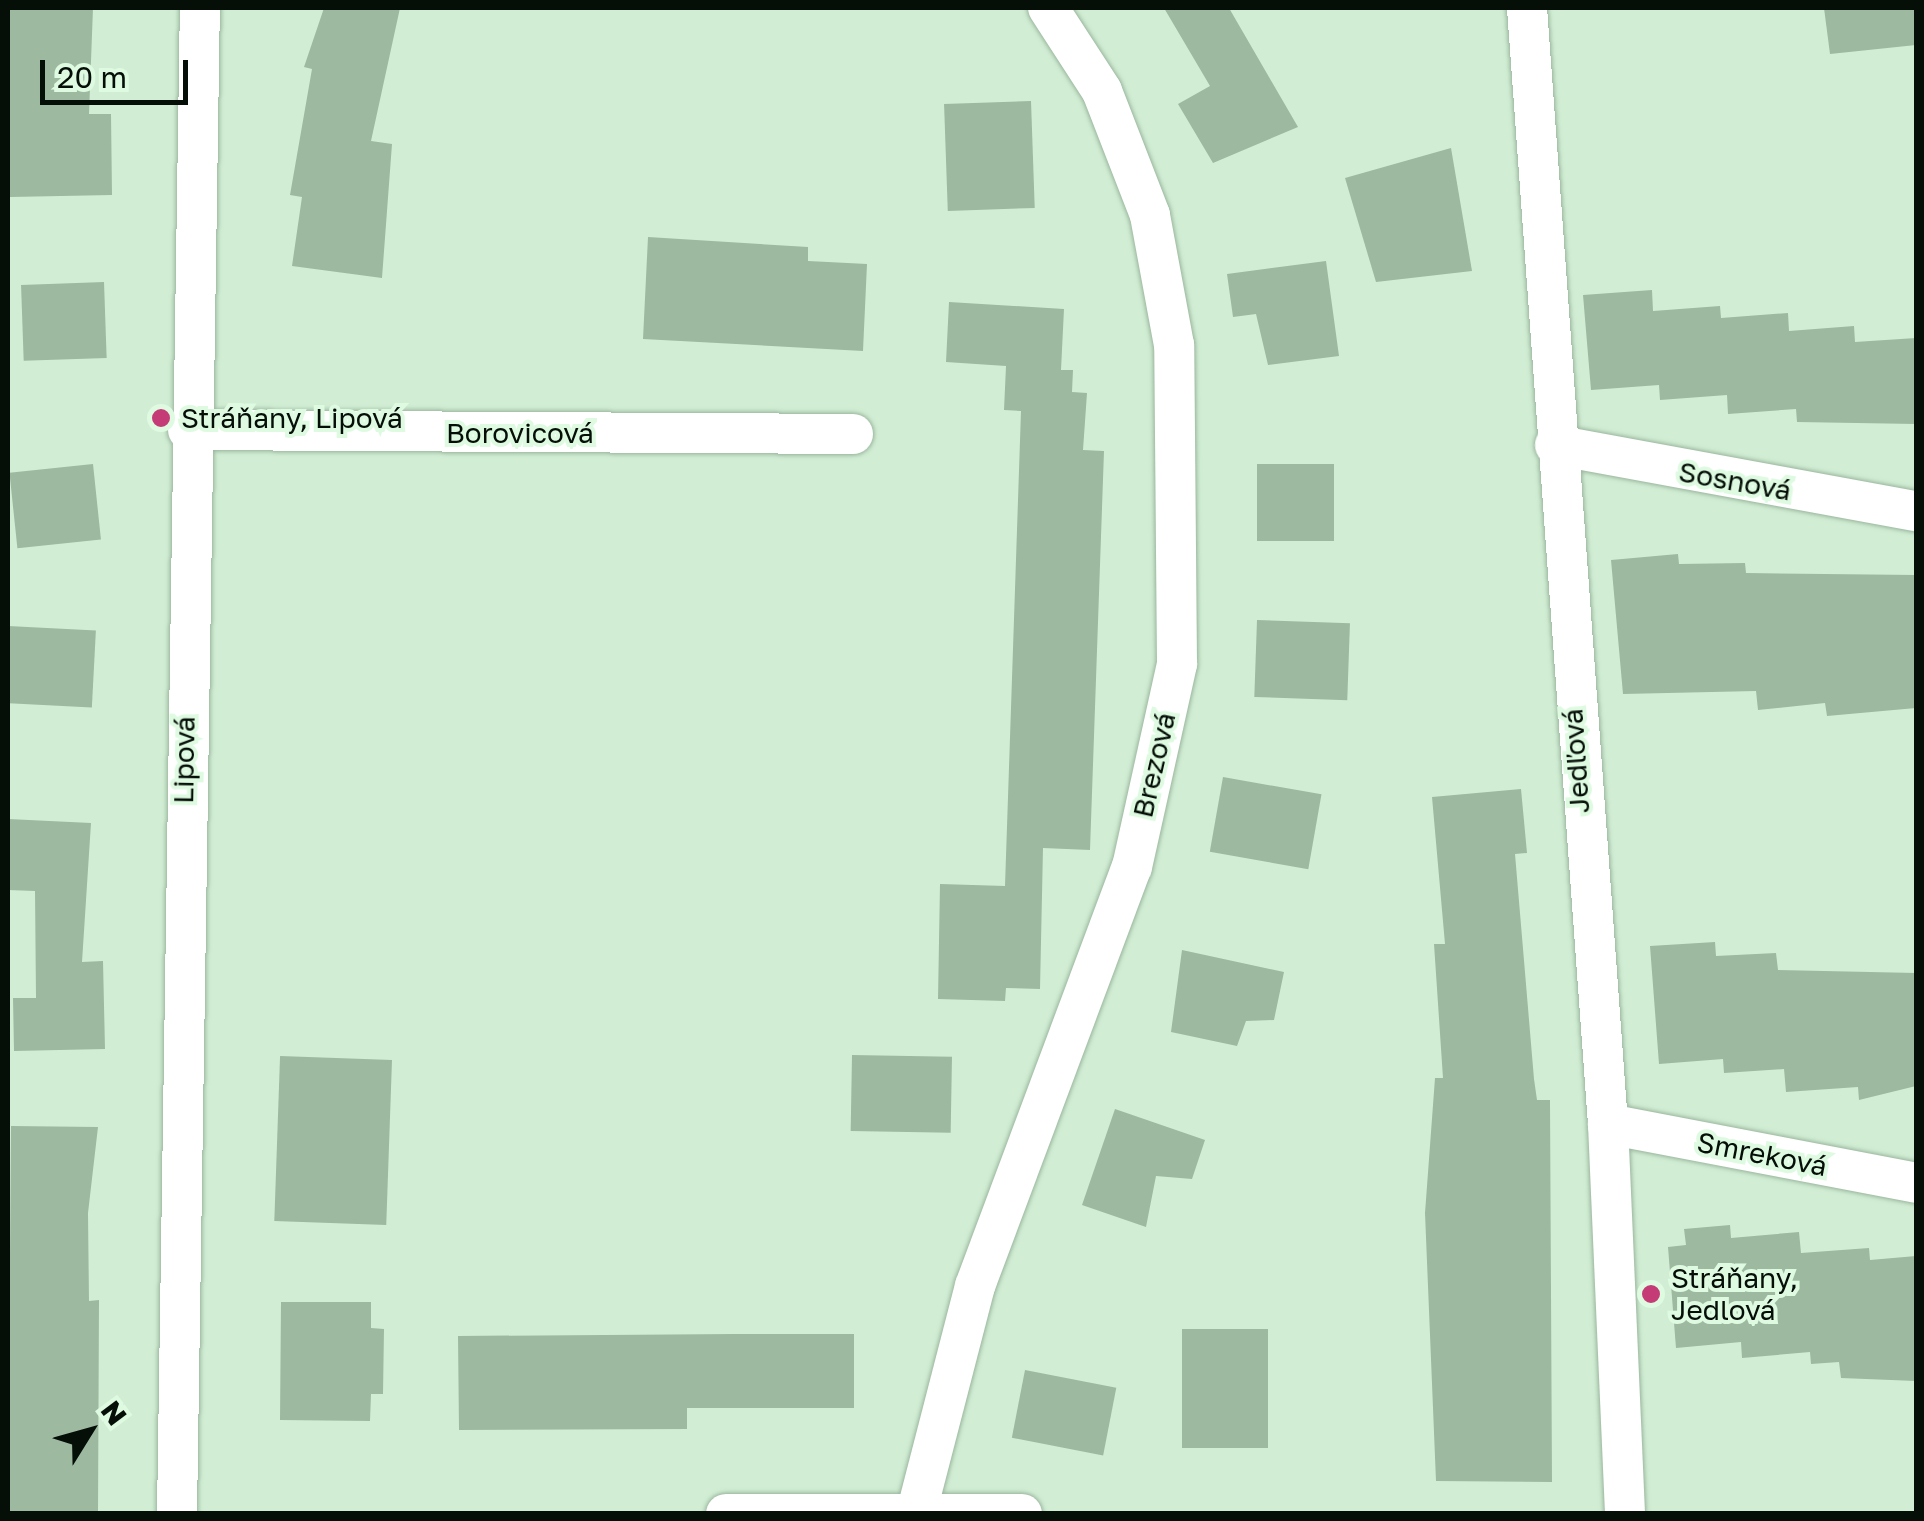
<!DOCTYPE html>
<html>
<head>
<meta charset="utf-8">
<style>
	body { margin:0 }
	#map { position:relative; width:1924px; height:1521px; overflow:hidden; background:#d1eed4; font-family:"Golos Text",sans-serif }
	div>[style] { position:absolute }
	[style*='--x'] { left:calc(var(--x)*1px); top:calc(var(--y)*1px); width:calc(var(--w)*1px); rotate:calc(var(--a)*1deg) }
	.building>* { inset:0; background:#9db9a0; transform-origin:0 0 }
	.roads { filter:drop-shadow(0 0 2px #9ab69e) drop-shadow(0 0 2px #9ab69e) }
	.minor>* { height:40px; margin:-20px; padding:0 20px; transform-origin:20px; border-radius:20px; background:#fff }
	.dots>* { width:28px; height:28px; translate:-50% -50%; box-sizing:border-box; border:5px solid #defbe1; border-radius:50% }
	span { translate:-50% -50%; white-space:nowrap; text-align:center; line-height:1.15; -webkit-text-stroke:8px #defbe1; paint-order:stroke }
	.poi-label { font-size:28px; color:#050e07 }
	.left { translate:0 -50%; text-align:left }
	.street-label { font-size:28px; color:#050e07 }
	.frame { position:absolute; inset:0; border:10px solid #050e07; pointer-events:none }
	.north { position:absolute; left:40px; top:1381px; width:100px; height:100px; -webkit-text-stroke:8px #defbe1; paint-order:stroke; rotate:53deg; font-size:28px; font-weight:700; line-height:40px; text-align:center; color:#050e07 }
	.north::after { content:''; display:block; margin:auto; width:35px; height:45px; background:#050e07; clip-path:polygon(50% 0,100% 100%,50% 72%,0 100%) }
	.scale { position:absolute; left:40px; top:60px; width:148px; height:45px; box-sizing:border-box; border:5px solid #050e07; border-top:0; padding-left:12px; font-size:30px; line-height:35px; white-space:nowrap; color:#050e07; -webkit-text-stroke:8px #defbe1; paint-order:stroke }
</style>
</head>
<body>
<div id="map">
	<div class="building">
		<i style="clip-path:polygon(9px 8px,93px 8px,89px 114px,111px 114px,112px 195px,10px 197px)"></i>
		<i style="clip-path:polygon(324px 8px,400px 8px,371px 141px,392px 144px,382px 278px,292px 266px,302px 197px,290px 195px,312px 69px,304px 67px)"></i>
		<i style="clip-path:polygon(1164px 8px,1229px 8px,1298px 127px,1213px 163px,1178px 104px,1210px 86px)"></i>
		<i style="clip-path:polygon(1824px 8px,1916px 8px,1916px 45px,1830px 54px)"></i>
		<i style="left:1031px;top:101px;width:107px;height:87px;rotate:88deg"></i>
		<i style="clip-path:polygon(1451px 148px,1472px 271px,1376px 282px,1345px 178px)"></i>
		<i style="clip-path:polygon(648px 237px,808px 247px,808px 261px,867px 264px,863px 351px,643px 339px)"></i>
		<i style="clip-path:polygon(1326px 261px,1339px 356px,1268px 365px,1256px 314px,1233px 317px,1227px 274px)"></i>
		<i style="left:104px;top:282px;width:76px;height:83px;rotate:88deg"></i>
		<i style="clip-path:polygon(1652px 290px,1653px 311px,1720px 306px,1721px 318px,1788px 313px,1789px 331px,1854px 326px,1855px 342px,1916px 338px,1916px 424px,1797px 422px,1796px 409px,1728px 414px,1727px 395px,1660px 400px,1659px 385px,1591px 390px,1583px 295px)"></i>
		<i style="clip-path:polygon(949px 302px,1064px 309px,1061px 370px,1073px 370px,1072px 392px,1087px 393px,1083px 450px,1104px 451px,1090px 850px,1043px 848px,1040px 989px,1006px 988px,1005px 1001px,938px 999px,940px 884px,1005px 886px,1021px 411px,1004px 410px,1006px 366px,946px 362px)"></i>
		<i style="left:93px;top:464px;width:76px;height:84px;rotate:84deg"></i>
		<i style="left:1257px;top:464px;width:77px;height:77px"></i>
		<i style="clip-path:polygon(1678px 554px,1679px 564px,1745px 563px,1746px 573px,1916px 575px,1916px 708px,1827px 716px,1825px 703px,1758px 710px,1756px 691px,1623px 694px,1611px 560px)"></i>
		<i style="left:1257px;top:620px;width:93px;height:77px;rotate:2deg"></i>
		<i style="left:8px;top:626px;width:88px;height:77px;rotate:3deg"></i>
		<i style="left:1223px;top:777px;width:100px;height:76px;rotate:10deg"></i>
		<i style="clip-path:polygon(1521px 789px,1527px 853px,1515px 854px,1534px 1079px,1537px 1100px,1550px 1100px,1552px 1482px,1436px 1481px,1425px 1213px,1435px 1078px,1443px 1078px,1434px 944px,1445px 944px,1432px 797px)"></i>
		<i style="clip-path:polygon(8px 819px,91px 823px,82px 962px,103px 961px,105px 1049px,14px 1051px,13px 998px,36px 998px,35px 891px,8px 890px)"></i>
		<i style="clip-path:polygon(1715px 942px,1716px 956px,1776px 953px,1778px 970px,1916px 973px,1916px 1086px,1859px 1100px,1858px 1087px,1786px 1092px,1784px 1069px,1724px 1073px,1723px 1059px,1659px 1064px,1650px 946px)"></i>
		<i style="clip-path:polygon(1182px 950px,1284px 972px,1274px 1020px,1246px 1021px,1237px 1046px,1171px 1032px)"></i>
		<i style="left:852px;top:1055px;width:100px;height:76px;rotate:1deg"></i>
		<i style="left:392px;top:1060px;width:165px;height:112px;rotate:92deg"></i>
		<i style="clip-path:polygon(1115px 1109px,1205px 1140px,1192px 1179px,1156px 1176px,1146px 1227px,1082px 1205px)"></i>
		<i style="clip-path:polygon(11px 1126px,98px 1127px,88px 1213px,89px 1301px,99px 1300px,98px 1514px,8px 1514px)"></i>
		<i style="clip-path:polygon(1730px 1225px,1731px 1238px,1799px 1232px,1801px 1253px,1869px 1248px,1870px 1260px,1916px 1256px,1916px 1381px,1841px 1378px,1839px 1362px,1811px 1364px,1810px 1352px,1742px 1358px,1741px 1342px,1676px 1348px,1668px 1247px,1686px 1245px,1684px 1229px)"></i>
		<i style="clip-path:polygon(281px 1302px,371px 1302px,371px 1328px,384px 1329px,383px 1394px,371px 1394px,370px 1421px,280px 1420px)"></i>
		<i style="left:1182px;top:1329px;width:86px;height:119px"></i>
		<i style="clip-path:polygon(735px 1334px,854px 1334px,854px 1408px,687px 1408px,687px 1429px,459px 1430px,458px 1336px)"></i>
		<i style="left:1025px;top:1370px;width:93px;height:69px;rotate:11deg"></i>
	</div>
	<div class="roads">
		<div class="minor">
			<i style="--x:1527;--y:8;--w:1119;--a:85.85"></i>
			<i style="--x:1608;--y:1124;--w:390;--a:87.5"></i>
			<i style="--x:188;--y:430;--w:665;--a:0.34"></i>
			<i style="--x:1555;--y:445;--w:367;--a:10.4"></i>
			<i style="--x:1608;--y:1124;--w:314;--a:10.8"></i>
			<i style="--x:177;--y:1514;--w:1506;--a:-89.13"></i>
			<i style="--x:726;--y:1514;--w:296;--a:0"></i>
			<i style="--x:916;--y:1514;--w:236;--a:-75.5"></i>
			<i style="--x:975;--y:1286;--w:447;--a:-69.5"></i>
			<i style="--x:1132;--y:867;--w:208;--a:-77.5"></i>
			<i style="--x:1177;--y:664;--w:319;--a:-90.5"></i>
			<i style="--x:1174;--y:345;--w:132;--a:-100.5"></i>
			<i style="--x:1150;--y:215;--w:133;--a:-111.2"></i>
			<i style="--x:1102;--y:91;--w:99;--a:-123"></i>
		</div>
	</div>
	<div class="dots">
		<i style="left:161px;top:418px;background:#c43b75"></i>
		<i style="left:1651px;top:1294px;background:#c43b75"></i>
	</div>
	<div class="poi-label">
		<span class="left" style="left:181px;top:418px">Stráňany, Lipová</span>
		<span class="left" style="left:1671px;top:1294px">Stráňany,<br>Jedlová</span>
	</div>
	<div class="street-label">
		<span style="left:520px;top:433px">Borovicová</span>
		<span style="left:1735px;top:481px;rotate:10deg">Sosnová</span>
		<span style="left:184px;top:760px;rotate:-89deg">Lipová</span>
		<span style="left:1576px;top:761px;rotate:-94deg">Jedľová</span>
		<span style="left:1154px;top:765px;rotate:-77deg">Brezová</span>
		<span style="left:1762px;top:1154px;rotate:11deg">Smreková</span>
	</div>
	<div class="frame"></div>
	<div class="north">N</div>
	<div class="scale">20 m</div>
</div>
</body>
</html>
